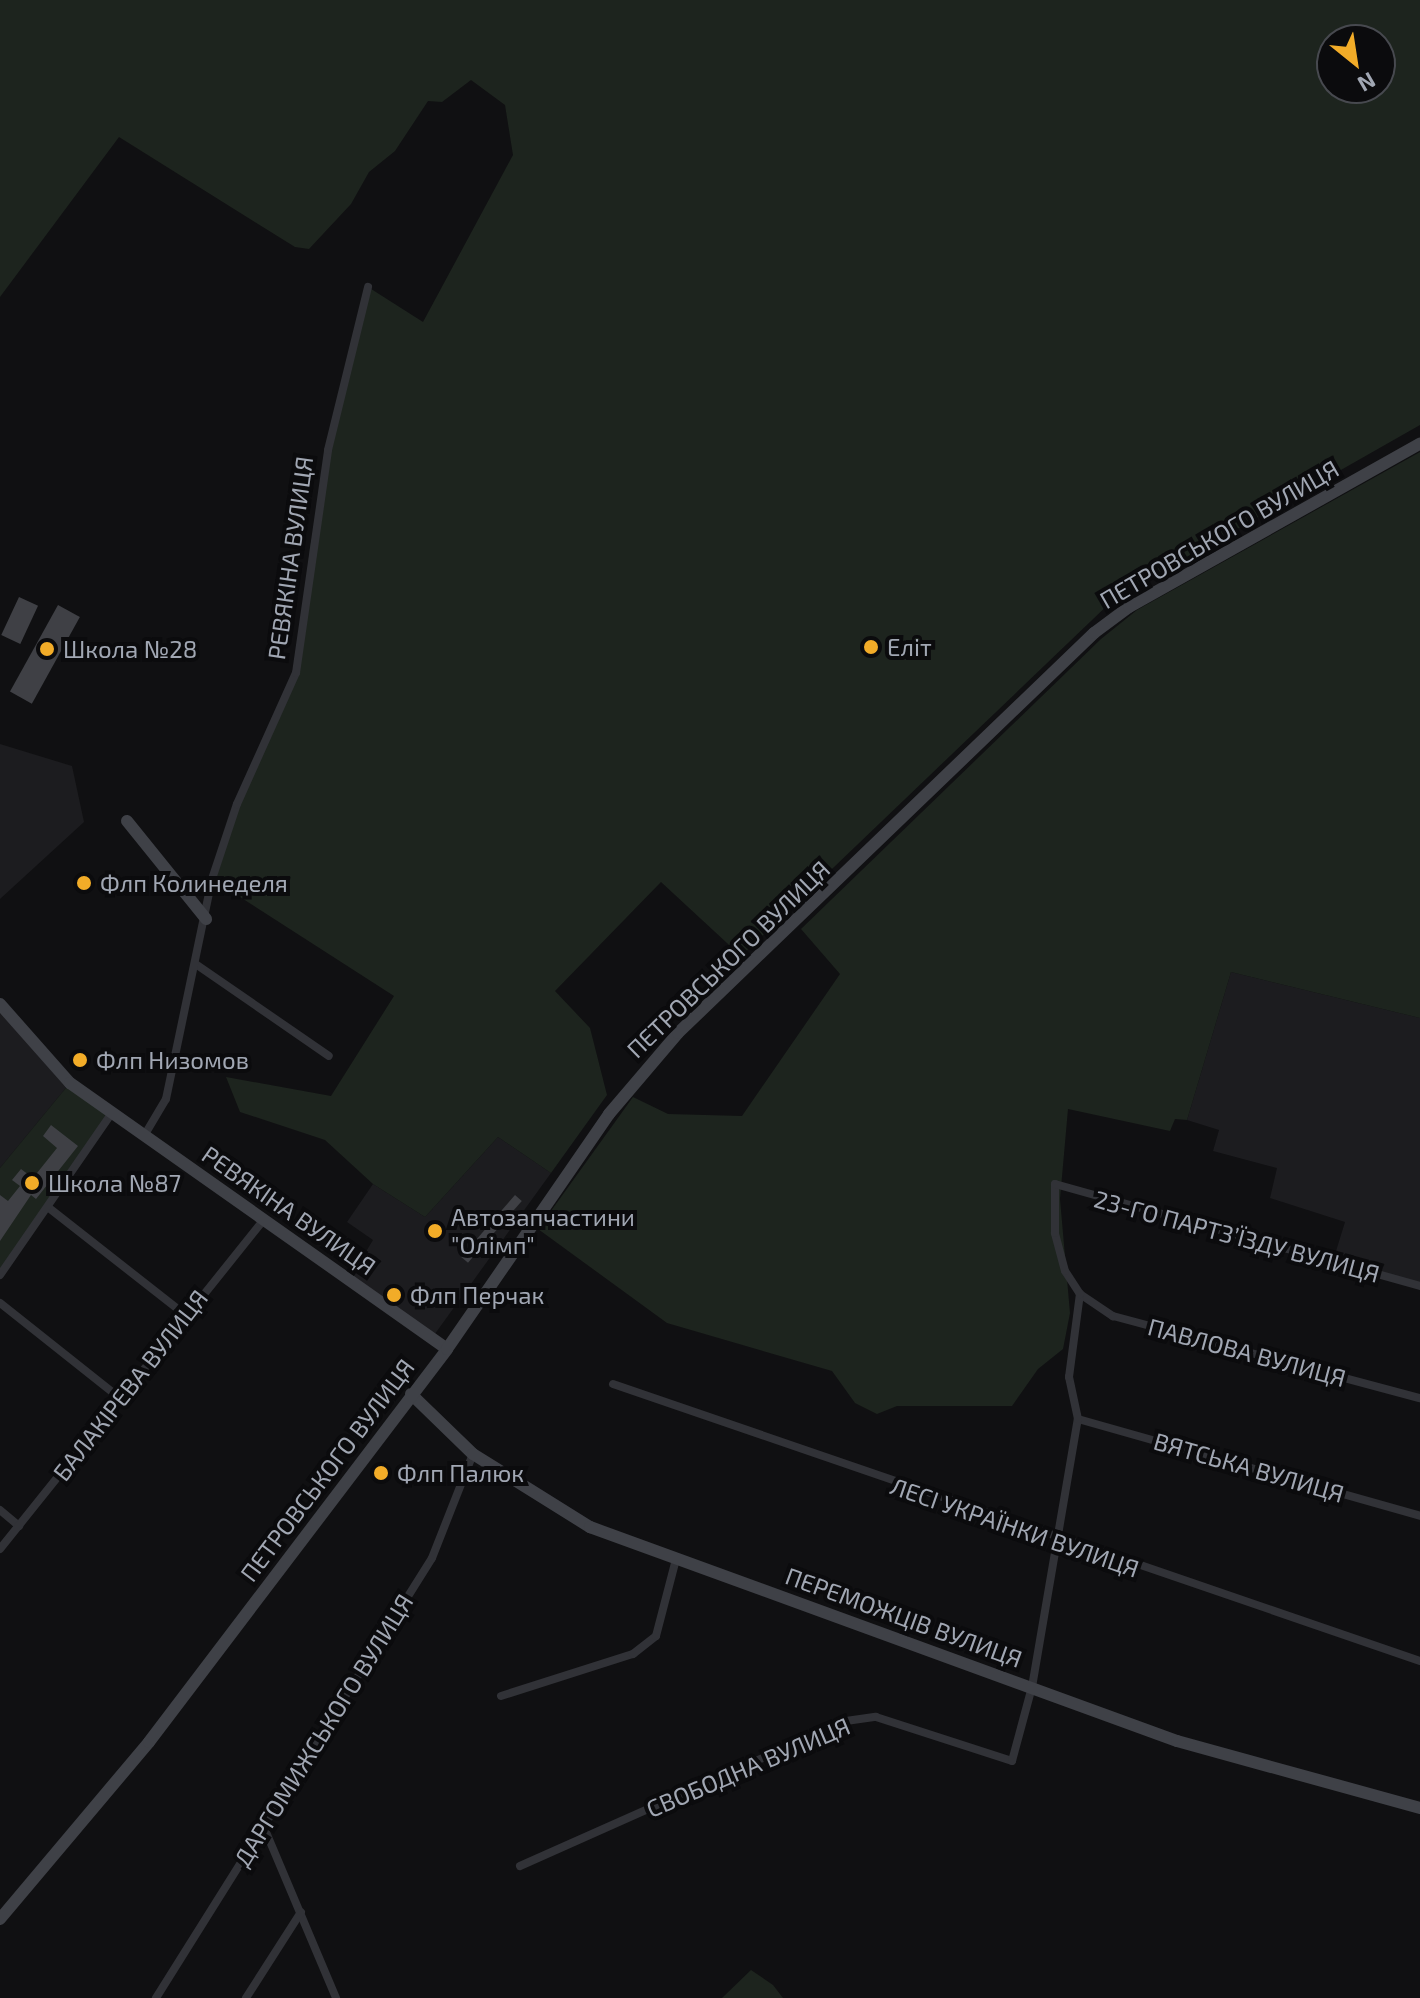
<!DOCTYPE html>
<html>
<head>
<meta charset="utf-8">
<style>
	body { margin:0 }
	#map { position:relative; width:1420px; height:1998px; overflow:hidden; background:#101012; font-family:"Exo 2",sans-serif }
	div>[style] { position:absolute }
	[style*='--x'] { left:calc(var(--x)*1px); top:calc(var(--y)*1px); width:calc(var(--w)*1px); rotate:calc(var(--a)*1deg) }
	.built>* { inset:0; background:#1c1c1f }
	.green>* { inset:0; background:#1d241e }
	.building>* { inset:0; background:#3f4045; transform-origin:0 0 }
	.street>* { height:8px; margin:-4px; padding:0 4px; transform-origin:4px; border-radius:4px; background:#313237 }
	.secondary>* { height:12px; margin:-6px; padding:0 6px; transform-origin:6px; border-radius:6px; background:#3f4147 }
	.dots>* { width:22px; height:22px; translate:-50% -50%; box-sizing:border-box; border:4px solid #0b0b0d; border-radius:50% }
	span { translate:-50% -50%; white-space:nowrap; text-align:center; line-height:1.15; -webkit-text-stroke:8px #0b0b0d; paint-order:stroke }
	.street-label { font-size:24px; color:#a1a7b3 }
	.poi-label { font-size:24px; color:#a1a7b3 }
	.left { translate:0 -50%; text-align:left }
	.north { position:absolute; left:1316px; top:24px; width:80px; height:80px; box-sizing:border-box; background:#0b0b0d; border:2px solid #47494f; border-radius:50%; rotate:150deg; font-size:22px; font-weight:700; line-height:32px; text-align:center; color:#a1a7b3 }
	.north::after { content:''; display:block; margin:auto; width:28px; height:36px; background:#f2ac28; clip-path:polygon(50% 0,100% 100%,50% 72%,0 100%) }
</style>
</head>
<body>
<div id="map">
	<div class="built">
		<i style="clip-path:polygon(0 744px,72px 766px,84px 822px,0 899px)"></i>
		<i style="clip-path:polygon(1231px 972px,1420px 1018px,1420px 1286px,1332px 1264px,1345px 1222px,1270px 1198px,1277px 1168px,1213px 1151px,1219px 1130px,1187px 1120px)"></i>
		<i style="clip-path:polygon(5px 1008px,70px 1083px,0 1168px,0 1013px)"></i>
		<i style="clip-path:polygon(498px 1137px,551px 1173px,432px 1338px,350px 1278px,373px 1240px,347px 1222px,373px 1184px,425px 1217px)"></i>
	</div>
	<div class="green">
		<i style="clip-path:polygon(evenodd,0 0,1420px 0,1420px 425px,1114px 599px,741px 956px,661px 882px,555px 991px,590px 1028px,607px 1095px,584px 1127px,551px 1173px,498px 1137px,425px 1217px,373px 1184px,325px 1140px,240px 1112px,226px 1077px,331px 1096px,394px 996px,212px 879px,237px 804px,296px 673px,310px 547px,368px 287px,423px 322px,513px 155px,505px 105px,471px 80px,442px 102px,428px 101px,395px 151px,369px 172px,351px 204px,309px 249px,295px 247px,119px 137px,0 297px,0 0,1332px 40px,1380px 40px,1380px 88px,1332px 88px,1332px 40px)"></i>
		<i style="clip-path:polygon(1420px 452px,1420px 1018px,1231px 972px,1187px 1120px,1175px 1119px,1170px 1131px,1068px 1109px,1060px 1199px,1070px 1313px,1063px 1349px,1038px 1369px,1012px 1406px,897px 1406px,877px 1414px,855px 1403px,832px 1371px,667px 1323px,538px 1229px,633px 1097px,668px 1114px,742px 1116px,840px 974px,801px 929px,1101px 639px,1137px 610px)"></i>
		<i style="clip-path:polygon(70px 1083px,111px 1114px,0 1275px,0 1168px)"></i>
		<i style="clip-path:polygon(751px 1970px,773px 1985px,783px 1998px,722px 1998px)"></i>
	</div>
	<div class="building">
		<i style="left:19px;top:597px;width:21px;height:42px;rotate:25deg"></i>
		<i style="left:58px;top:605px;width:25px;height:99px;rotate:29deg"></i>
		<i style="clip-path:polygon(51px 1125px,78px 1146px,36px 1199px,31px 1195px,0 1241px,0 1195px,8px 1201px,20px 1186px,12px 1180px,21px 1169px,33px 1178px,57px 1148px,43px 1136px)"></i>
		<i style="left:515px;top:1195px;width:9px;height:82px;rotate:41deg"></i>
	</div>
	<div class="street">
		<i style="--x:197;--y:965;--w:160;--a:34.6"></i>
		<i style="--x:144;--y:1136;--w:43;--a:-59.3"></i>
		<i style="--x:166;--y:1099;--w:225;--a:-78.2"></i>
		<i style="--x:212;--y:879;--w:79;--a:-71.6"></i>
		<i style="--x:237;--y:804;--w:144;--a:-65.8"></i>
		<i style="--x:296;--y:673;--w:225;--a:-81.8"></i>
		<i style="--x:328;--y:450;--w:168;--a:-76.2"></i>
		<i style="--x:49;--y:1208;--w:172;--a:38.1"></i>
		<i style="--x:0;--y:1275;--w:196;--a:-55.4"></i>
		<i style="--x:1080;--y:1294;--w:40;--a:34"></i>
		<i style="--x:1113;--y:1316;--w:318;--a:15"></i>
		<i style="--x:0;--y:1303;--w:153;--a:38.4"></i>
		<i style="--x:613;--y:1384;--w:853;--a:18.94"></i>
		<i style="--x:1078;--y:1419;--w:355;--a:15.8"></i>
		<i style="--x:0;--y:1510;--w:25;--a:40"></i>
		<i style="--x:0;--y:1549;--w:419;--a:-51.3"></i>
		<i style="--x:501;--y:1696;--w:139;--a:-17.7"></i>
		<i style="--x:633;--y:1654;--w:29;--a:-38"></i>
		<i style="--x:656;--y:1636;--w:80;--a:-75.4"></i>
		<i style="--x:263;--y:1825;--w:188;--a:67.1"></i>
		<i style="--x:520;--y:1866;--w:357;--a:-24"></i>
		<i style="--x:846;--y:1721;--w:30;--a:-8"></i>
		<i style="--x:876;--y:1717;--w:143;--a:17.9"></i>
		<i style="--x:1012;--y:1761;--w:77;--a:-74.9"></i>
		<i style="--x:1032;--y:1687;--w:272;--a:-80.3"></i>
		<i style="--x:1078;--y:1419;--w:43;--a:-102.1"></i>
		<i style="--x:1069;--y:1377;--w:84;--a:-82.5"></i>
		<i style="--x:1080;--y:1294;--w:27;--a:-123"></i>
		<i style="--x:1065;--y:1271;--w:39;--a:-105"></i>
		<i style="--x:1055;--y:1233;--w:49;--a:-90"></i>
		<i style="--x:1055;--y:1184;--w:379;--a:15.6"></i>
		<i style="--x:156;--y:1998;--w:519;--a:-57.9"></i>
		<i style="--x:432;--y:1558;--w:112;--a:-68.5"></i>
		<i style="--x:246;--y:1998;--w:102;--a:-57.4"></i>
	</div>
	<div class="secondary">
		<i style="--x:127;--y:821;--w:126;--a:51.1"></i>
		<i style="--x:0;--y:1004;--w:106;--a:48.5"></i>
		<i style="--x:70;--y:1083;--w:461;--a:35.2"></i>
		<i style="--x:411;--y:1394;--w:86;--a:44.1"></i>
		<i style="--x:473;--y:1454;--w:138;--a:32"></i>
		<i style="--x:590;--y:1527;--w:625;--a:20.03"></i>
		<i style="--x:1177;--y:1741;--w:252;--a:15.4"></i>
		<i style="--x:0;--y:1919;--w:231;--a:-49.9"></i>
		<i style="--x:149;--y:1742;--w:493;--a:-52.8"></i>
		<i style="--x:447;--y:1349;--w:285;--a:-55.4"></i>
		<i style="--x:609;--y:1114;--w:106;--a:-49.6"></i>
		<i style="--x:678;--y:1033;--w:577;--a:-43.88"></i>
		<i style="--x:1094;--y:633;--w:44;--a:-36.6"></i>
		<i style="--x:1129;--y:607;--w:334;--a:-29.3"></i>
	</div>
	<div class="dots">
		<i style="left:871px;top:647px;background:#f2ac28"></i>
		<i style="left:47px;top:649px;background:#f2ac28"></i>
		<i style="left:84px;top:883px;background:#f2ac28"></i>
		<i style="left:80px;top:1060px;background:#f2ac28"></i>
		<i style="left:32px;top:1183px;background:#f2ac28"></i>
		<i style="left:435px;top:1231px;background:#f2ac28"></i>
		<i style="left:394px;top:1295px;background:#f2ac28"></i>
		<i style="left:381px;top:1473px;background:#f2ac28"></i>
	</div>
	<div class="street-label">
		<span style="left:1219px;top:534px;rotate:-30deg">ПЕТРОВСЬКОГО ВУЛИЦЯ</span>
		<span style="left:290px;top:558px;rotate:-82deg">РЕВЯКІНА ВУЛИЦЯ</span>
		<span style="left:728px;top:959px;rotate:-44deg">ПЕТРОВСЬКОГО ВУЛИЦЯ</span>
		<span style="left:289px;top:1210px;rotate:35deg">РЕВЯКІНА ВУЛИЦЯ</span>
		<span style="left:1237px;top:1236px;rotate:15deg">23-ГО ПАРТЗ’ЇЗДУ ВУЛИЦЯ</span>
		<span style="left:1247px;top:1352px;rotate:15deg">ПАВЛОВА ВУЛИЦЯ</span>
		<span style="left:130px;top:1385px;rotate:-52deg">БАЛАКІРЕВА ВУЛИЦЯ</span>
		<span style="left:1249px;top:1467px;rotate:16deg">ВЯТСЬКА ВУЛИЦЯ</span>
		<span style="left:327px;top:1470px;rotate:-53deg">ПЕТРОВСЬКОГО ВУЛИЦЯ</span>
		<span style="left:1015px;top:1527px;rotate:19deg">ЛЕСІ УКРАЇНКИ ВУЛИЦЯ</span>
		<span style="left:904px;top:1617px;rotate:20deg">ПЕРЕМОЖЦІВ ВУЛИЦЯ</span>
		<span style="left:323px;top:1730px;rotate:-58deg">ДАРГОМИЖСЬКОГО ВУЛИЦЯ</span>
		<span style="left:748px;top:1767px;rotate:-23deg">СВОБОДНА ВУЛИЦЯ</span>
	</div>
	<div class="poi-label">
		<span class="left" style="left:887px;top:647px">Еліт</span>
		<span class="left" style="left:63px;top:649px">Школа №28</span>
		<span class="left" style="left:100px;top:883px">Флп Колинеделя</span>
		<span class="left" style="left:96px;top:1060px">Флп Низомов</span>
		<span class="left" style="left:48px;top:1183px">Школа №87</span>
		<span class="left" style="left:451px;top:1231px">Автозапчастини<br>"Олімп"</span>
		<span class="left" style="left:410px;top:1295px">Флп Перчак</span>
		<span class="left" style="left:397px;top:1473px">Флп Палюк</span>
	</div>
	<div class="north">N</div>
</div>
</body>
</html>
